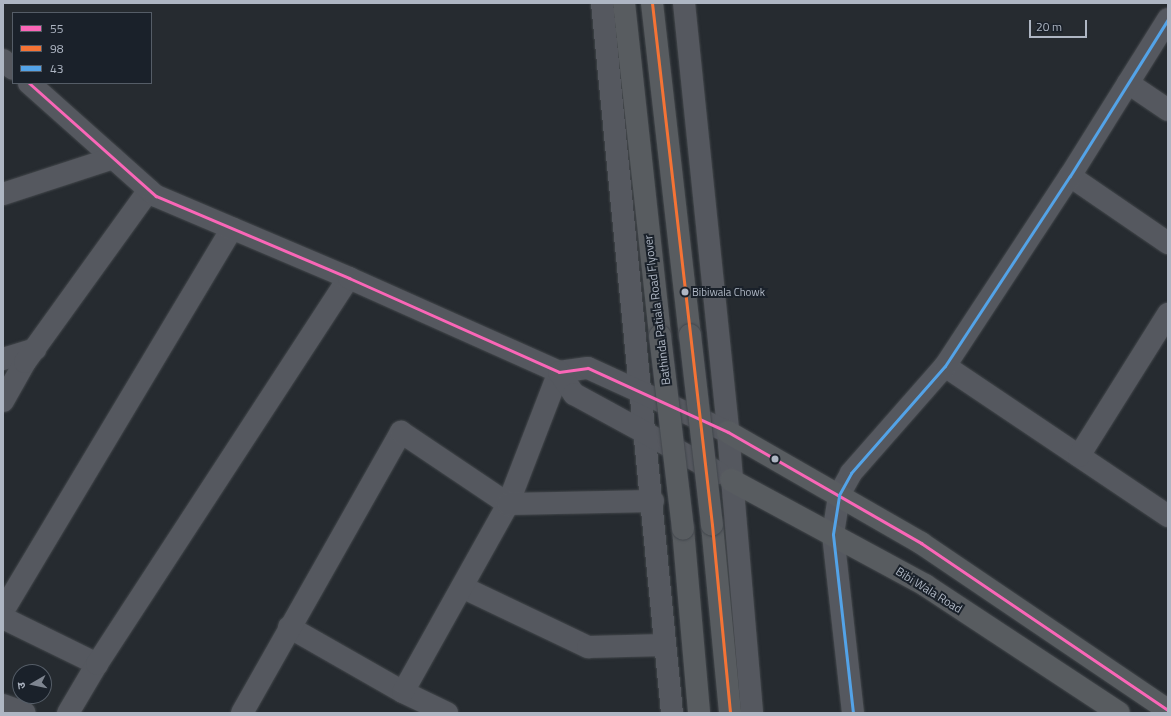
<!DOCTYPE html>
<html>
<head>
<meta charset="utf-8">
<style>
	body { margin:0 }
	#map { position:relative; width:1171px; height:716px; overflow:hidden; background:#262b30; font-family:"Titillium Web","Noto Sans Devanagari",sans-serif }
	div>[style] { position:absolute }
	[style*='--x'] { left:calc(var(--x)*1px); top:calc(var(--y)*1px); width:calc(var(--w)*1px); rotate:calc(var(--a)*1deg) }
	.roads { filter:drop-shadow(0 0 1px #43474b) drop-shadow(0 0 1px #43474b) }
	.minor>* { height:22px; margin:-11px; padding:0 11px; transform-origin:11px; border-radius:11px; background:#55585f }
	.tertiary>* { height:22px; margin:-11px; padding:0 11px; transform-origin:11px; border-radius:11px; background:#55585f }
	.trunk>* { height:22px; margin:-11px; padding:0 11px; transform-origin:11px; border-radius:11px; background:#585c60 }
	.bridges { filter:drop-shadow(0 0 1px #42464c) drop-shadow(0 0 1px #42464c) }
	.trunk-bridge>* { height:22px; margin:-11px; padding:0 11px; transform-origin:11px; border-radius:11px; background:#585c60 }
	.bus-1>* { height:3px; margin:-1.5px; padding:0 1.5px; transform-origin:1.5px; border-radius:1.5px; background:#fa66b7 }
	.bus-2>* { height:3px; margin:-1.5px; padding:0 1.5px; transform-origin:1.5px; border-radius:1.5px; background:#f57335 }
	.bus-3>* { height:3px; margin:-1.5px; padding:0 1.5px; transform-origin:1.5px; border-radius:1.5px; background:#53a3e8 }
	.dots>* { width:11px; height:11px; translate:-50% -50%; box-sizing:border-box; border:2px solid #1a212a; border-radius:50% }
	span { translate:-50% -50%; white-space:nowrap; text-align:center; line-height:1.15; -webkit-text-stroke:4px #1a212a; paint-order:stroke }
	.bus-label { font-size:11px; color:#aeb6c3 }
	.left { translate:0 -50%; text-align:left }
	.street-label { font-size:12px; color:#aeb6c3 }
	.frame { position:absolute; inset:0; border:4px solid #aeb6c3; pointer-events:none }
	.legend { position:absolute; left:12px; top:12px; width:140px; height:72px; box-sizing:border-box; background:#1a212a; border:1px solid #555d67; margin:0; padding:5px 7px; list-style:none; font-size:12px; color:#aeb6c3 }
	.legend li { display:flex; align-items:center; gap:8px; height:20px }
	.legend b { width:20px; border:1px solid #555d67 }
	.north { position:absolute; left:12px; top:664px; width:40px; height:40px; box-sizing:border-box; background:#1a212a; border:1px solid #555d67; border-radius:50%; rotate:261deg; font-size:11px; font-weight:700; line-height:16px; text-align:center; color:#aeb6c3 }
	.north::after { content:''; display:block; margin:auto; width:14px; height:18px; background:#7e8590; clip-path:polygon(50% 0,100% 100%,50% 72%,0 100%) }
	.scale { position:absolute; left:1029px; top:20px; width:58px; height:18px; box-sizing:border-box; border:2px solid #aeb6c3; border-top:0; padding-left:5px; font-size:12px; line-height:14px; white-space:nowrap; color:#aeb6c3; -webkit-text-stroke:3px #1a212a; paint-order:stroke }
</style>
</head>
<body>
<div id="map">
	<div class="roads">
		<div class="minor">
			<i style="--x:1128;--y:83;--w:48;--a:34"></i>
			<i style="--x:1070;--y:176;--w:119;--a:34.4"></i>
			<i style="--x:3;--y:359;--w:34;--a:-17"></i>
			<i style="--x:945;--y:366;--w:269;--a:33.9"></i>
			<i style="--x:3;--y:401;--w:45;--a:-60.6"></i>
			<i style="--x:25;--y:362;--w:212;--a:-54.2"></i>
			<i style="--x:1079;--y:456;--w:168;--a:-57.9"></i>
			<i style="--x:462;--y:587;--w:140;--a:25.5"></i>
			<i style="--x:588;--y:647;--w:77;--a:-1.5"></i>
			<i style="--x:3;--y:611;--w:446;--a:-59.1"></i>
			<i style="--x:3;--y:618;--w:105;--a:26.1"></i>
			<i style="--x:289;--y:627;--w:131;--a:29.7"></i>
			<i style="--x:403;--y:692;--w:49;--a:25.5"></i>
			<i style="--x:403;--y:692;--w:215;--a:-60.8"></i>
			<i style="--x:508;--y:504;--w:142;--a:-68.9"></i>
			<i style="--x:3;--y:705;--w:23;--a:20"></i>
			<i style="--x:68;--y:713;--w:57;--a:-59.4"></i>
			<i style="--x:97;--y:664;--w:461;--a:-56.9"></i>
			<i style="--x:242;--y:713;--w:323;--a:-60.5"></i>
			<i style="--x:401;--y:432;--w:129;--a:33.9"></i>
			<i style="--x:508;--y:504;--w:145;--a:-1.2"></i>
			<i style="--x:853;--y:713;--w:180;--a:-96.4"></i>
			<i style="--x:833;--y:534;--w:39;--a:-81"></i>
			<i style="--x:839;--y:495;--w:25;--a:-61"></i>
			<i style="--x:851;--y:473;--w:142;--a:-48.7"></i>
			<i style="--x:945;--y:366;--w:227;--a:-56.7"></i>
			<i style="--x:1070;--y:176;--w:185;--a:-58"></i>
		</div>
		<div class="tertiary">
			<i style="--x:602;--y:3;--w:713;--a:84.37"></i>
			<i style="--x:684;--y:3;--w:431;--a:84.1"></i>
			<i style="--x:728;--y:432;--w:282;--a:85.1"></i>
			<i style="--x:3;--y:60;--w:13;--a:42"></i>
			<i style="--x:29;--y:83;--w:170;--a:41.7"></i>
			<i style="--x:156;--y:196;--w:210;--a:23"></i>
			<i style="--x:349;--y:278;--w:230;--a:24.1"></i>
			<i style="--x:559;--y:372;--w:29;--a:-8"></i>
			<i style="--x:588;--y:368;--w:154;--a:24.6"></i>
			<i style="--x:3;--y:194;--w:116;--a:-18.1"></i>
			<i style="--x:559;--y:372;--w:27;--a:56"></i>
			<i style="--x:574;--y:394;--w:165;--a:28.6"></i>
		</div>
		<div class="trunk">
			<i style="--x:624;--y:3;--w:335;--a:83.8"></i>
			<i style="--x:652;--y:3;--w:334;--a:83.5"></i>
			<i style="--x:728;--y:432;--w:223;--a:29.9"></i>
			<i style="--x:921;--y:543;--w:298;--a:34.1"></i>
			<i style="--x:731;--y:480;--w:221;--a:28.4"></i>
			<i style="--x:925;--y:585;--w:232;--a:33.4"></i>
			<i style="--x:712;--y:525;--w:189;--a:84.5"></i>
			<i style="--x:683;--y:529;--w:185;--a:85"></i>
		</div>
	</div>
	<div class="bridges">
		<div class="trunk-bridge">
			<i style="--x:690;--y:335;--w:191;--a:83.4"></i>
			<i style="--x:660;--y:336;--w:194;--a:83.2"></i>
		</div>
	</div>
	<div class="bus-1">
		<i style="--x:29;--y:83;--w:170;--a:41.7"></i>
		<i style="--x:156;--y:196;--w:210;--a:23"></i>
		<i style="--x:349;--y:278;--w:230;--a:24.1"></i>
		<i style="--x:559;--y:372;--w:29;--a:-8"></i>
		<i style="--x:588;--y:368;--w:154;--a:24.6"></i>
		<i style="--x:728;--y:432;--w:223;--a:29.9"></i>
		<i style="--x:921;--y:543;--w:298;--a:34.1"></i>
	</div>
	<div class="bus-2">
		<i style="--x:652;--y:3;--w:525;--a:83.44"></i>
		<i style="--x:712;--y:525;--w:189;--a:84.5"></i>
	</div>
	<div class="bus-3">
		<i style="--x:853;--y:713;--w:180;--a:-96.4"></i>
		<i style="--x:833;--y:534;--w:39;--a:-81"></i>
		<i style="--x:839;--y:495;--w:25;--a:-61"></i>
		<i style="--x:851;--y:473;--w:142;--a:-48.7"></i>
		<i style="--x:945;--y:366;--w:227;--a:-56.7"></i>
		<i style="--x:1070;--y:176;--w:185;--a:-58"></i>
	</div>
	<div class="dots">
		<i style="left:685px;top:292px;background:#aeb6c3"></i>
		<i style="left:775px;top:459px;background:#aeb6c3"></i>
	</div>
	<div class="bus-label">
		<span class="left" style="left:692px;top:292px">Bibiwala Chowk</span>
	</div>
	<div class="street-label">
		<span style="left:657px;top:310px;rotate:-97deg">Bathinda Patiala Road Flyover</span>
		<span style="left:929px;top:590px;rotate:32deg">Bibi Wala Road</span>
	</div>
	<div class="frame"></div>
	<ul class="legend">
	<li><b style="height:5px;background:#fa66b7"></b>55</li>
	<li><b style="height:5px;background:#f57335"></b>98</li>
	<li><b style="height:5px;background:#53a3e8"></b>43</li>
	</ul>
	<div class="north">उ</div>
	<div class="scale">20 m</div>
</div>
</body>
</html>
